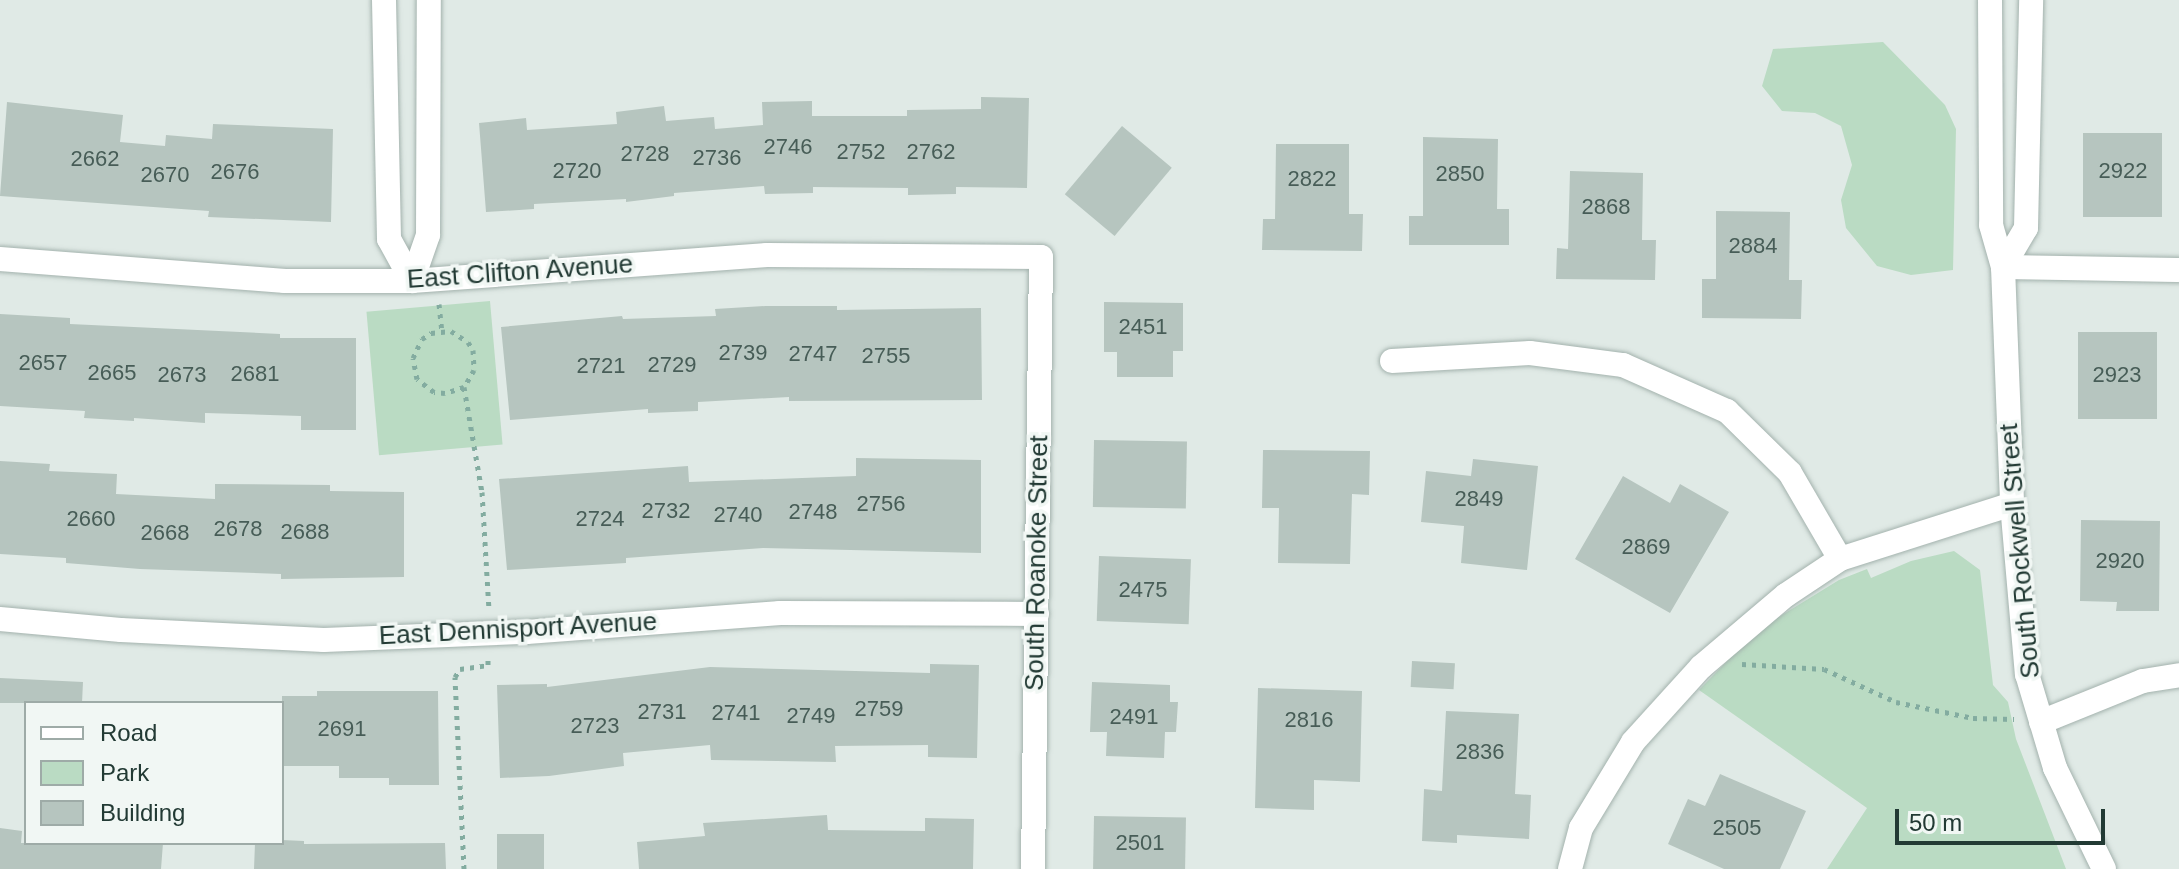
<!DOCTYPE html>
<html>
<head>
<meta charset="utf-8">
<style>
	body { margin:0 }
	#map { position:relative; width:2179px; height:869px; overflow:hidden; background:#e0eae6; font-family:Arial,sans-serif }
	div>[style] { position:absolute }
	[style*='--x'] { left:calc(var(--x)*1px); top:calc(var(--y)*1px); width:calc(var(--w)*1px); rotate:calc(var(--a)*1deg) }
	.green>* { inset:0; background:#badbc3; transform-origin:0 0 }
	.building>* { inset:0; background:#b6c5bf; transform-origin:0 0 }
	.path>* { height:5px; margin-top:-2.5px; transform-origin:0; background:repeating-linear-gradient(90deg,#83aca0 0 4px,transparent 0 10px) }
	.roads { filter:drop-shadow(0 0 2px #a3b2ad) drop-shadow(0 0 2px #a3b2ad) }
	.street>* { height:24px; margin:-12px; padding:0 12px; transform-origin:12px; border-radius:12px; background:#fff }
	span { translate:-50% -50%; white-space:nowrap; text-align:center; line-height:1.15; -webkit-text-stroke:7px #f1f7f4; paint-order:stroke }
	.number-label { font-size:22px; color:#475d57 }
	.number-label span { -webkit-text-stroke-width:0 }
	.street-label { font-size:26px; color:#223a34 }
	.legend { position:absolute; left:24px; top:701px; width:260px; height:144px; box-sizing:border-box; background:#f1f7f4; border:2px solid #9eaba7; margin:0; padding:10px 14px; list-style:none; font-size:24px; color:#223a34 }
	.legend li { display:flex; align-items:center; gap:16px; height:40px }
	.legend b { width:40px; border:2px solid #9eaba7 }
	.scale { position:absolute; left:1895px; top:809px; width:210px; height:36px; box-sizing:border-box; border:4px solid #223a34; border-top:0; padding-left:10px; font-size:24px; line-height:28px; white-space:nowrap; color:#223a34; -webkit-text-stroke:6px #f1f7f4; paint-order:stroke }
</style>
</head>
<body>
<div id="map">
	<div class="green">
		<i style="clip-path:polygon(1883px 42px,1945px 105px,1956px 129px,1953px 270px,1911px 275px,1877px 266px,1846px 228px,1841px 200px,1852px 165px,1841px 126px,1815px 113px,1782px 111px,1762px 86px,1773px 49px)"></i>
		<i style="left:490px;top:301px;width:144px;height:124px;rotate:85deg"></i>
		<i style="clip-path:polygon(1954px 551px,1980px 570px,1993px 685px,2008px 702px,2016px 739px,2066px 869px,1827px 869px,1867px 808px,1699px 690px,1736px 652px,1774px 620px,1839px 580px,1867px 569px,1871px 578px,1911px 561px)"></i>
	</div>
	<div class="building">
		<i style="clip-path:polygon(981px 97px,1029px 98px,1027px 188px,956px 187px,956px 194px,908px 195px,908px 188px,813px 187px,813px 193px,765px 194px,764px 186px,674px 193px,674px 196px,626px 202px,626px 199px,534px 204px,534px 209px,486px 212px,479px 123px,526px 118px,527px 130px,617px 124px,616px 112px,664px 106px,666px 121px,714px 117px,715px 129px,763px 125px,762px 102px,812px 101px,812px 116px,907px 116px,907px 110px,981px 109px)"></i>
		<i style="clip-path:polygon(7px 102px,123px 115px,120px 142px,165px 146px,166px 135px,212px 139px,213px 124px,333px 129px,331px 222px,208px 217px,209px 211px,0 196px)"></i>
		<i style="left:1122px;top:126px;width:65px;height:89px;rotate:40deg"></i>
		<i style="left:2083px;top:133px;width:79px;height:84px"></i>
		<i style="clip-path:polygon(1423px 137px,1498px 139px,1497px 209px,1509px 209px,1509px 245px,1409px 245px,1409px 216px,1423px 216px)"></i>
		<i style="clip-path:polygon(1276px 144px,1349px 144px,1349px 214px,1363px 214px,1362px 251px,1262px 250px,1263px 219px,1275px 219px)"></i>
		<i style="clip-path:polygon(1570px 171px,1643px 173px,1642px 240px,1656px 240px,1655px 280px,1556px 279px,1557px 248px,1568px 249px)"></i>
		<i style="clip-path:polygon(1716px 211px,1790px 212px,1789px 280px,1802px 280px,1801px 319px,1702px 318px,1702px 279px,1716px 279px)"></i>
		<i style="clip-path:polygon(1104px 302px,1183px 303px,1183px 351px,1173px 351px,1173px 377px,1117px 377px,1117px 352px,1104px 352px)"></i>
		<i style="clip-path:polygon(766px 306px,837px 306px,837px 310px,981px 308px,982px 400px,789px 401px,789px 397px,698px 402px,698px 411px,648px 413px,648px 409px,510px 420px,501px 327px,622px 316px,623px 319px,716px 316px,715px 309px)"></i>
		<i style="clip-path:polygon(0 314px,70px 318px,70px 324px,280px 334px,280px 338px,356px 338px,356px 430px,301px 430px,301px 416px,205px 413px,205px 423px,134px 418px,134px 421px,84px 418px,85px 411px,0 406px)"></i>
		<i style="left:2078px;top:332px;width:79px;height:87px"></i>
		<i style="left:1094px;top:440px;width:93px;height:67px;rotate:1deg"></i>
		<i style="clip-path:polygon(1263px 450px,1370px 451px,1369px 495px,1352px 494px,1350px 564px,1278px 563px,1279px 508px,1262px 508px)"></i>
		<i style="clip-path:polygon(856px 458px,981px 460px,981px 553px,763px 548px,626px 558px,626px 563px,507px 570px,499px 479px,688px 466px,689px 482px,856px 476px)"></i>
		<i style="clip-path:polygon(1473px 459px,1538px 466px,1527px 570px,1461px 563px,1464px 526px,1421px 522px,1426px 471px,1471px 476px)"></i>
		<i style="clip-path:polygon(0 461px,50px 464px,49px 471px,117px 474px,116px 494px,215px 499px,215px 484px,330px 485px,330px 491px,404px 492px,404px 577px,281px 579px,281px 574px,140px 569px,66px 563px,66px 558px,0 554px)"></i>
		<i style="clip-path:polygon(1623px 476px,1670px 503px,1680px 484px,1729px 512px,1670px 613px,1575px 559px)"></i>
		<i style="clip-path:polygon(2081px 520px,2160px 521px,2159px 611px,2116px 611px,2117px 602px,2080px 601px)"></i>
		<i style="left:1099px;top:556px;width:92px;height:65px;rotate:2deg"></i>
		<i style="left:1412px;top:661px;width:43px;height:26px;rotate:3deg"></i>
		<i style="clip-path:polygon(930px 664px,979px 665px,977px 758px,928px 757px,928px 745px,835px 746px,836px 762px,711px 760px,710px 745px,623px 753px,624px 766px,549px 776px,500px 778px,497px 685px,547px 684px,547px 687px,710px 667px,930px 673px)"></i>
		<i style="clip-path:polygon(0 678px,83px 682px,82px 703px,0 703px)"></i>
		<i style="clip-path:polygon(1092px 682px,1170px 685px,1170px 702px,1178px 702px,1176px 732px,1165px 732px,1164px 758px,1106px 756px,1107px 732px,1090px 732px)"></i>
		<i style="clip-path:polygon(1258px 688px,1362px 691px,1360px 782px,1314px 780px,1314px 810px,1255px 808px)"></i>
		<i style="clip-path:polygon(317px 691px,438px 691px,439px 785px,389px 785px,389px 778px,339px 778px,339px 766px,282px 766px,282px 696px,317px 696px)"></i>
		<i style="clip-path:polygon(1446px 711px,1519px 714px,1515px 794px,1531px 795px,1529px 839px,1457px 835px,1457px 843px,1422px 841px,1424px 789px,1442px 791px)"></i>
		<i style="clip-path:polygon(1720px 774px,1806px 811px,1780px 869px,1724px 869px,1668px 844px,1688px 799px,1705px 806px)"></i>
		<i style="clip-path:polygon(827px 815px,828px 830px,925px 831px,925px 818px,974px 819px,973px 869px,639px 869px,637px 842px,705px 836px,703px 823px)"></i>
		<i style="left:1094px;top:816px;width:92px;height:53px;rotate:1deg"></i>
		<i style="clip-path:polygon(0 828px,22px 831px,21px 843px,163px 843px,161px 869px,0 869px)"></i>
		<i style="left:497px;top:834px;width:47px;height:35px"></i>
		<i style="clip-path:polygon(282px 840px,304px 841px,304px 844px,445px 843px,446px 869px,254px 869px,255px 843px,282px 843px)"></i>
	</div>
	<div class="path">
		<i style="--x:439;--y:304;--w:27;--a:84"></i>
		<i style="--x:464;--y:387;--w:20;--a:162"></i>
		<i style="--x:445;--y:393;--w:11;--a:-175"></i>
		<i style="--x:434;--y:392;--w:21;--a:-143"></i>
		<i style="--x:417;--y:379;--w:21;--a:-101"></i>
		<i style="--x:413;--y:358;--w:21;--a:-65"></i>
		<i style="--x:422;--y:339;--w:11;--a:-34"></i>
		<i style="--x:431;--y:333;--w:20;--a:-6"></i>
		<i style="--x:451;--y:331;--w:20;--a:33"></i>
		<i style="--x:468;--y:342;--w:9;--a:58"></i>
		<i style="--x:473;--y:350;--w:20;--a:87"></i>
		<i style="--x:474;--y:370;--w:20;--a:120"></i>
		<i style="--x:464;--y:387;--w:107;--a:80.3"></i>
		<i style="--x:482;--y:492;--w:119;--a:86.6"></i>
		<i style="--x:1742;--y:664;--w:82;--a:3.5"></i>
		<i style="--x:1824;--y:669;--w:79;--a:24.6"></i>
		<i style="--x:1896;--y:702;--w:79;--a:11.7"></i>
		<i style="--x:1973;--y:718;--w:41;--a:1.4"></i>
		<i style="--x:464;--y:869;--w:192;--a:-92.7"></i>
		<i style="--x:455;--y:677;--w:9;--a:-58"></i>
		<i style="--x:460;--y:669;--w:28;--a:-8"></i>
		<i style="--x:488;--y:665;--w:8;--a:-90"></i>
	</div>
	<div class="roads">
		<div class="street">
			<i style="--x:384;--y:0;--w:239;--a:88.8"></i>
			<i style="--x:389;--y:239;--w:48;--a:61.3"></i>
			<i style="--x:1990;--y:0;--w:225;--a:89.7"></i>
			<i style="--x:1991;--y:225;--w:44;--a:74.1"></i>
			<i style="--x:2003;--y:267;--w:237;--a:87.8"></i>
			<i style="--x:2012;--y:504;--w:171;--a:85"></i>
			<i style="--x:2027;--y:674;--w:98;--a:73.4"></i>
			<i style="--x:2055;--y:768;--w:112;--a:64.1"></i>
			<i style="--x:0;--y:259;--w:286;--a:4.4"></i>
			<i style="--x:285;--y:281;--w:127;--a:0"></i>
			<i style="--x:412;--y:281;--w:356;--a:-4.2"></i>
			<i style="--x:767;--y:255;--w:274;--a:0.4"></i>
			<i style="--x:1041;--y:257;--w:612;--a:90.75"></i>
			<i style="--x:2003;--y:267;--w:45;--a:-59.5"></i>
			<i style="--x:2026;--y:228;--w:228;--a:-88.7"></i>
			<i style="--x:2003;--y:267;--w:176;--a:1"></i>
			<i style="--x:412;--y:281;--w:49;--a:-70.8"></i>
			<i style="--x:428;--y:235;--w:235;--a:-89.8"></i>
			<i style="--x:1392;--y:361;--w:138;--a:-3.3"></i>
			<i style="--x:1530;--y:353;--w:94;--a:7.4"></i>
			<i style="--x:1623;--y:365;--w:114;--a:23.9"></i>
			<i style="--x:1727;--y:411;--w:88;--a:44.5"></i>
			<i style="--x:1790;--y:473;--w:99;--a:59.8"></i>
			<i style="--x:0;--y:619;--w:121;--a:5.2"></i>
			<i style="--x:121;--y:630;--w:203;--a:2.8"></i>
			<i style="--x:324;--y:640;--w:203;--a:-2.3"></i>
			<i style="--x:527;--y:632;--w:254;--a:-4.3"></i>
			<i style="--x:780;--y:613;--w:257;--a:0.2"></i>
			<i style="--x:2041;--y:722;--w:110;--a:-21.9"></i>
			<i style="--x:2143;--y:681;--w:36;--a:-9"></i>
			<i style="--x:1570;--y:869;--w:42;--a:-75"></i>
			<i style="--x:1581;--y:828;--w:100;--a:-58.8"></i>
			<i style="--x:1633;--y:742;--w:101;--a:-47.8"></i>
			<i style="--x:1701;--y:667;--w:111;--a:-40.3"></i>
			<i style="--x:1786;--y:595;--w:65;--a:-33.7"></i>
			<i style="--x:1840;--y:559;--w:181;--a:-17.7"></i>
		</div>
	</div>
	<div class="number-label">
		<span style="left:788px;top:147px">2746</span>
		<span style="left:861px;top:152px">2752</span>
		<span style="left:931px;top:152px">2762</span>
		<span style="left:645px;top:154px">2728</span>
		<span style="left:717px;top:158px">2736</span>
		<span style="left:95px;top:159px">2662</span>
		<span style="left:577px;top:171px">2720</span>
		<span style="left:2123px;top:171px">2922</span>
		<span style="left:235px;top:172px">2676</span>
		<span style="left:1460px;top:174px">2850</span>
		<span style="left:165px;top:175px">2670</span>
		<span style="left:1312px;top:179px">2822</span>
		<span style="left:1606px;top:207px">2868</span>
		<span style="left:1753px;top:246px">2884</span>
		<span style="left:1143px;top:327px">2451</span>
		<span style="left:743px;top:353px">2739</span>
		<span style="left:813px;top:354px">2747</span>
		<span style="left:886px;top:356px">2755</span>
		<span style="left:43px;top:363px">2657</span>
		<span style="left:672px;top:365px">2729</span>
		<span style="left:601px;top:366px">2721</span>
		<span style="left:112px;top:373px">2665</span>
		<span style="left:255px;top:374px">2681</span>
		<span style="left:182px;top:375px">2673</span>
		<span style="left:2117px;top:375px">2923</span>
		<span style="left:1479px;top:499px">2849</span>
		<span style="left:881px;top:504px">2756</span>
		<span style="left:666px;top:511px">2732</span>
		<span style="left:813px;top:512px">2748</span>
		<span style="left:738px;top:515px">2740</span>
		<span style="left:91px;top:519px">2660</span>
		<span style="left:600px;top:519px">2724</span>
		<span style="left:238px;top:529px">2678</span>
		<span style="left:305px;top:532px">2688</span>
		<span style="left:165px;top:533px">2668</span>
		<span style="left:1646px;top:547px">2869</span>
		<span style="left:2120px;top:561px">2920</span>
		<span style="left:1143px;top:590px">2475</span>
		<span style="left:879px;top:709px">2759</span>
		<span style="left:662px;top:712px">2731</span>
		<span style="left:736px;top:713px">2741</span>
		<span style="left:811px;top:716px">2749</span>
		<span style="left:1134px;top:717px">2491</span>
		<span style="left:1309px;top:720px">2816</span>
		<span style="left:595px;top:726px">2723</span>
		<span style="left:342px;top:729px">2691</span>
		<span style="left:1480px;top:752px">2836</span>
		<span style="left:1737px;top:828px">2505</span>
		<span style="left:1140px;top:843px">2501</span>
	</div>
	<div class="street-label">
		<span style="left:520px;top:272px;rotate:-4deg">East Clifton Avenue</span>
		<span style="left:2020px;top:551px;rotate:-95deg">South Rockwell Street</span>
		<span style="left:1037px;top:563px;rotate:-89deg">South Roanoke Street</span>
		<span style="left:518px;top:629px;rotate:-3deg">East Dennisport Avenue</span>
	</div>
	<ul class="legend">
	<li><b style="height:10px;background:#fff"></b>Road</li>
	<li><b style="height:22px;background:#badbc3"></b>Park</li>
	<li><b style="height:22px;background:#b6c5bf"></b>Building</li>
	</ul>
	<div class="scale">50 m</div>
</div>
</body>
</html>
